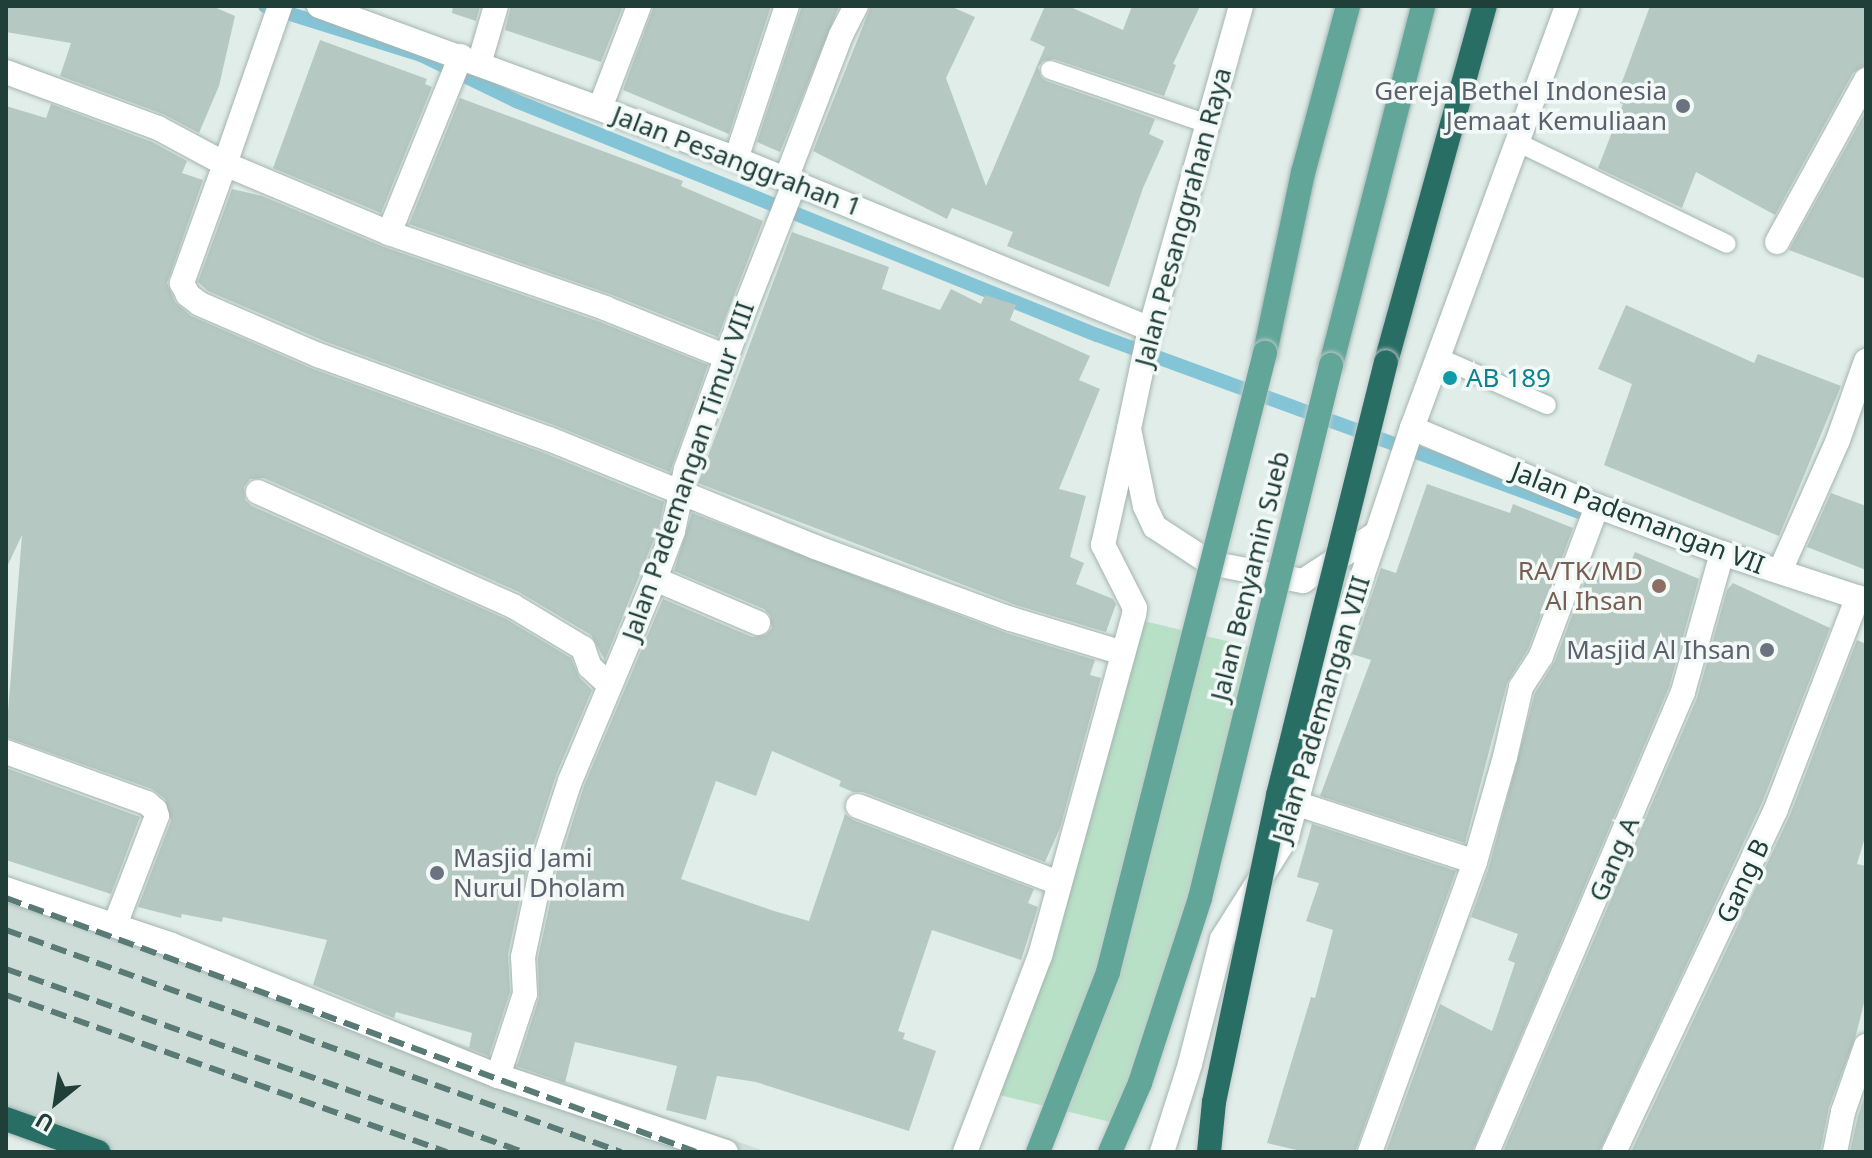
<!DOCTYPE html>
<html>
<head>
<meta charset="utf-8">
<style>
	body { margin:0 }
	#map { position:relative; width:1872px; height:1158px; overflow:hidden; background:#e1ede9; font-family:"Noto Sans",sans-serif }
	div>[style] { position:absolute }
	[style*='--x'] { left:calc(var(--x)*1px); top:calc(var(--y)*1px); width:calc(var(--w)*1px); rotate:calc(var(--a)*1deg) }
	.built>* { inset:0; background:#cfddd8 }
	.green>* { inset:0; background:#b8e0c6 }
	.stream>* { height:14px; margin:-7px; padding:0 7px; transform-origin:7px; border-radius:7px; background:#84c4d7 }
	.building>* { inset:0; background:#b6c8c2 }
	.roads { filter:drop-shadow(0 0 2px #a3b5b1) drop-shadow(0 0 2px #a3b5b1) }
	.lane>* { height:18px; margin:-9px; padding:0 9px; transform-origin:9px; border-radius:9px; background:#fff }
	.street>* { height:24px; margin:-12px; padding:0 12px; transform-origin:12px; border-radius:12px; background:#fff }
	.secondary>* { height:24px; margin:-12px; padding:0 12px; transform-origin:12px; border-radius:12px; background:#fff }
	.primary>* { height:24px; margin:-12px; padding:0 12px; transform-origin:12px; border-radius:12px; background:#62a69a }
	.highway>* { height:24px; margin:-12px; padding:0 12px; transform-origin:12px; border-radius:12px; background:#296e65 }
	.rail>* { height:6px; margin-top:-3px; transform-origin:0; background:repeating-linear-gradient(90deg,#5a7b75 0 16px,transparent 0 24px) }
	.bridges { filter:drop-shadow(0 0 2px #c1c9c8) drop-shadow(0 0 2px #c1c9c8) }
	.primary-bridge>* { height:24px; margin:-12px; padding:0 12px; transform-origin:12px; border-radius:12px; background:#62a69a }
	.highway-bridge>* { height:24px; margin:-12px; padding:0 12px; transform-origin:12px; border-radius:12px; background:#296e65 }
	.dots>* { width:22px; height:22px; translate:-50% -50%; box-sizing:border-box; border:4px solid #f2f9f6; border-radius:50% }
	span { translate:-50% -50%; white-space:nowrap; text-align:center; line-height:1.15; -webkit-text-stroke:7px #f2f9f6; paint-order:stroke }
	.worship-label { font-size:26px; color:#5b616d }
	.right { translate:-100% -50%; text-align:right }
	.left { translate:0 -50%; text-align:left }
	.street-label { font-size:26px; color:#203f39 }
	.culture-label { font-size:26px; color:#0d838f }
	.education-label { font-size:26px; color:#785e54 }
	.frame { position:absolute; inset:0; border:8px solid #203f39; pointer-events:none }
	.north { position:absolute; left:16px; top:1062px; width:80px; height:80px; -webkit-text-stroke:6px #f2f9f6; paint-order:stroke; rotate:210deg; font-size:22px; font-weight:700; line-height:32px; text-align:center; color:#203f39 }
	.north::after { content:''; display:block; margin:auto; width:28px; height:36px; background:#203f39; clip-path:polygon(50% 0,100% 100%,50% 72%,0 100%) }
</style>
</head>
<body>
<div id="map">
	<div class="built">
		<i style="clip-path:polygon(6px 884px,767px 1152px,98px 1152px,6px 1119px)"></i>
	</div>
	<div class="green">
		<i style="clip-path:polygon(1140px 620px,1272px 652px,1201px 917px,1135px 1128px,995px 1094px,1031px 1015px)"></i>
	</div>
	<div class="stream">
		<i style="--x:265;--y:6;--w:164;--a:17.4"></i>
		<i style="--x:421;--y:55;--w:106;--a:25.8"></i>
		<i style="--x:516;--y:101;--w:626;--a:21.94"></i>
		<i style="--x:1097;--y:335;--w:531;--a:20.14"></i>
	</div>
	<div class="building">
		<i style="clip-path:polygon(6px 6px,212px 6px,235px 16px,219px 86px,199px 133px,163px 114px,60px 76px,71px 43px,6px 32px)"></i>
		<i style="clip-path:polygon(453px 6px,480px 6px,476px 21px,452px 13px)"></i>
		<i style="clip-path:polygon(511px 6px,623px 6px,601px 62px,505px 30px)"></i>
		<i style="clip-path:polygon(654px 6px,771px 6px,729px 134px,623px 90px)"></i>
		<i style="clip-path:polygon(802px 6px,839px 6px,780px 152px,757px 142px)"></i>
		<i style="clip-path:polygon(871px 6px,950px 6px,975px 17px,946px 78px,986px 186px,1045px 47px,1030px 40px,1045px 6px,1068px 6px,1123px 30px,1132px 6px,1200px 6px,1173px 64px,1176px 65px,1164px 96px,1054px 59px,1043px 61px,1038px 67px,1041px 77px,1046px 81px,1155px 119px,1149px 134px,1164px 141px,1143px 188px,1109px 287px,1007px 246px,1013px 232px,952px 208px,947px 219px,813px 151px)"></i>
		<i style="clip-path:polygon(1650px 6px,1866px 6px,1866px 65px,1853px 73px,1775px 215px,1696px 172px,1682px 208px,1598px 168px,1623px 104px,1615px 101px)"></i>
		<i style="clip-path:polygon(320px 40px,427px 79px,425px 84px,432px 87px,381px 213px,273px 168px)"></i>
		<i style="clip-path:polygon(460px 98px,683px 181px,681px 186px,763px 221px,718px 337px,610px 294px,409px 224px)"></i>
		<i style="clip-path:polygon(51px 104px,152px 142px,187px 161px,182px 173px,203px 180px,167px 283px,175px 302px,191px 316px,313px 369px,544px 453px,664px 502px,659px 527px,605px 660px,591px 635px,519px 592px,264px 478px,250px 479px,244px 487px,245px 500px,252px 506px,506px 619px,571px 658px,579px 677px,592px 690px,556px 775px,528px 862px,508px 954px,510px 992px,489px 1056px,469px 1048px,472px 1033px,396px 1012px,394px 1018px,313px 985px,327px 940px,223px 917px,222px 922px,182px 914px,181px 918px,138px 907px,171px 821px,165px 799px,152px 789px,6px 737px,22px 535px,6px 569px,6px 106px,46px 118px)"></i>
		<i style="clip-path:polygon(1866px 111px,1866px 279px,1789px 250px)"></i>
		<i style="clip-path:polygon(232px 189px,262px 196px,384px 247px,600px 322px,708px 365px,670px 472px,554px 425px,324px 341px,208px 291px,198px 282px)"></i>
		<i style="clip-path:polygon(792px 232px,889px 267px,882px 289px,940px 310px,951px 289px,981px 304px,985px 295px,1016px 305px,1010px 320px,1090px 356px,1079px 380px,1100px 389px,1059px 489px,1086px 496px,1070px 557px,1084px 563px,1076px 584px,1113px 599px,1116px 604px,1106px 632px,1016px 605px,698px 483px)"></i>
		<i style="clip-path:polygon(1626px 305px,1754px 363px,1758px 354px,1841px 386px,1779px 536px,1604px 465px,1632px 384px,1598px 369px)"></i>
		<i style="clip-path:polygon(1427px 484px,1510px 513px,1513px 504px,1573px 528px,1528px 649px,1507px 683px,1465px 843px,1320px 796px,1371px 660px,1352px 654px,1366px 612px,1381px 568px,1396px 573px)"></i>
		<i style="clip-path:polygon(1831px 493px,1866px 506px,1866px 570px,1807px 547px)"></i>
		<i style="clip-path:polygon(692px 513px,1006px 633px,1095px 660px,1090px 675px,1101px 678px,1060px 828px,1045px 862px,863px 792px,853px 792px,839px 786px,841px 781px,772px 751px,756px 796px,716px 781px,681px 879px,774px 911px,809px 921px,845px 814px,853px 820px,1034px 889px,1028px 903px,1038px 907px,1021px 960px,932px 930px,898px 1031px,905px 1033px,903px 1039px,936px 1051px,909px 1131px,756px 1082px,717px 1076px,706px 1120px,666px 1110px,677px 1066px,575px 1042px,565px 1083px,517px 1066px,539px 998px,538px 958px,557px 871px,584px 786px,663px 599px,752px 637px,766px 635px,772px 628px,770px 615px,764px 609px,674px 571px)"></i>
		<i style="clip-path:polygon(1635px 552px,1699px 579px,1669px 687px,1472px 1152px,1386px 1152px,1440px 1004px,1492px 1031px,1515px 963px,1508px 960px,1518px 934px,1471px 917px,1489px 867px,1535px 693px,1555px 661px,1591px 565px,1624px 578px)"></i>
		<i style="clip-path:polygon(1733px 583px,1830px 628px,1762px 803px,1599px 1152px,1503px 1152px,1697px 698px,1727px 590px)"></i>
		<i style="clip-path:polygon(1857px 640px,1866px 644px,1866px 834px,1857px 864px,1866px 866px,1866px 995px,1856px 1035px,1829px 1107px,1820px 1152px,1631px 1152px,1790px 815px)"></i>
		<i style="clip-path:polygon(6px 768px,140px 817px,111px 894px,6px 860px)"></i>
		<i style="clip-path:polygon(1312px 824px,1456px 871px,1355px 1152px,1305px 1152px,1267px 1143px,1311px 997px,1315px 998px,1333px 930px,1306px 921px,1319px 883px,1297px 877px)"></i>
		<i style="clip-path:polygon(1866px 1092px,1866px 1152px,1850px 1152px,1858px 1116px)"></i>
	</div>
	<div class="roads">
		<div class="lane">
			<i style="--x:1050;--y:70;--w:167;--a:18.9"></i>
			<i style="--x:1517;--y:142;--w:233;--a:25.9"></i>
			<i style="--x:1438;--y:357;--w:119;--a:23.8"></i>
		</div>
		<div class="street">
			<i style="--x:280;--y:6;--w:167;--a:109.2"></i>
			<i style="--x:225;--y:164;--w:178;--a:22.8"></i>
			<i style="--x:389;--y:233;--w:229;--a:19.1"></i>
			<i style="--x:605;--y:308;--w:131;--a:21.9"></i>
			<i style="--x:319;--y:6;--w:444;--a:20.1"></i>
			<i style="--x:736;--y:159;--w:448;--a:22.3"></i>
			<i style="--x:479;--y:64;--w:60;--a:-73.7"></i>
			<i style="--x:6;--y:72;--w:162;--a:20.2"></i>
			<i style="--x:158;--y:128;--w:76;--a:28.2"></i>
			<i style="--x:225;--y:164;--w:127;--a:109.9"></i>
			<i style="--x:182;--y:283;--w:13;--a:63"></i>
			<i style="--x:188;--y:295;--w:15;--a:37"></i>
			<i style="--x:200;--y:304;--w:129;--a:23.4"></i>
			<i style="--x:318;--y:355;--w:246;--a:20"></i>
			<i style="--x:549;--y:439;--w:287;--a:22.1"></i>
			<i style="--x:815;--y:547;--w:209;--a:20.2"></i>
			<i style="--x:1011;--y:619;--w:117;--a:16.9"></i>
			<i style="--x:600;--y:108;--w:109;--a:-69.1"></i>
			<i style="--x:736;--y:159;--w:161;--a:-71.6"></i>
			<i style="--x:786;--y:179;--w:154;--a:-69.1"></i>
			<i style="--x:841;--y:35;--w:33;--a:-63"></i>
			<i style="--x:389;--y:233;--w:191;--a:-67.9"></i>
			<i style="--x:1777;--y:242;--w:185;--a:-61.2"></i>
			<i style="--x:1412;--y:428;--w:201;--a:22.9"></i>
			<i style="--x:1597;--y:506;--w:134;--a:20.6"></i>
			<i style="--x:1722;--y:553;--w:151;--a:18.1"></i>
			<i style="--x:258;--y:492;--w:279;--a:24.1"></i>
			<i style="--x:513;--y:606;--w:82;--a:31"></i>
			<i style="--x:583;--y:648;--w:20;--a:70"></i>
			<i style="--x:590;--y:667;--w:25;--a:43"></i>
			<i style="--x:1780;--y:571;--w:143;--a:-66.1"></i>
			<i style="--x:1838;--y:440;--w:84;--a:-70.5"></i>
			<i style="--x:655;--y:579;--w:112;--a:23.1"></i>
			<i style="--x:6;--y:752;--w:150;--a:19.9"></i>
			<i style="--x:147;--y:803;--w:11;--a:41"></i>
			<i style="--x:155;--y:810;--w:6;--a:72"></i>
			<i style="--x:157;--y:816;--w:117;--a:111.1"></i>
			<i style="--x:1295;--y:803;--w:189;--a:18.1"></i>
			<i style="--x:858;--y:806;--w:215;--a:21"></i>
			<i style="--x:6;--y:889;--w:175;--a:18.6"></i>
			<i style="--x:172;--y:945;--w:351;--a:21.9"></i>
			<i style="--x:498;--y:1076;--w:240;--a:18.4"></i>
			<i style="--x:498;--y:1076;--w:86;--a:-71.8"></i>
			<i style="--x:525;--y:994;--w:37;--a:-93"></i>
			<i style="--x:523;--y:957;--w:92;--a:-78.1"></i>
			<i style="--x:542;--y:867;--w:90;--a:-72"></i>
			<i style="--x:570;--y:781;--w:219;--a:-67.2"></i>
			<i style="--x:655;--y:579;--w:51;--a:-69.4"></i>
			<i style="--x:673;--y:531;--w:63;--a:-78.2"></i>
			<i style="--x:686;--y:469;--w:138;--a:-70.1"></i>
			<i style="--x:733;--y:339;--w:169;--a:-68.5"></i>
			<i style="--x:965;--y:1152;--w:210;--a:-69.1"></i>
			<i style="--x:1040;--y:956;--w:355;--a:-74.6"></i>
			<i style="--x:1134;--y:614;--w:6;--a:-81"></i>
			<i style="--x:1135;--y:608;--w:71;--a:-116.9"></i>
			<i style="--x:1103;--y:545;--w:119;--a:-77.4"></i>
			<i style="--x:1162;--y:1152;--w:92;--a:-72.3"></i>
			<i style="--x:1190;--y:1064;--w:129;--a:-75.6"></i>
			<i style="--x:1222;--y:939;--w:122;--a:-57.7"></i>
			<i style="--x:1287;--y:836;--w:205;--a:-74.7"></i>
			<i style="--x:1341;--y:638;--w:111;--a:-71.1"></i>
			<i style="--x:1370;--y:1152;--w:308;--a:-70.1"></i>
			<i style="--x:1475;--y:862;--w:109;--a:-74.1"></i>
			<i style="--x:1505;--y:757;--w:72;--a:-77.1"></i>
			<i style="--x:1521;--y:687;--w:37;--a:-57"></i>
			<i style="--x:1541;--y:656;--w:160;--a:-69.5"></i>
			<i style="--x:1487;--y:1152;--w:500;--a:-66.92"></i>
			<i style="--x:1683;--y:692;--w:144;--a:-74.3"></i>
			<i style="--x:1614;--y:1152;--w:379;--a:-64.7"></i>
			<i style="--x:1776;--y:809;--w:227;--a:-68.9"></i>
			<i style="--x:1835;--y:1152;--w:41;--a:-78.7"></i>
			<i style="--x:1843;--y:1112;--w:70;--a:-70.8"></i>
		</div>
		<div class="secondary">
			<i style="--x:1241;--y:6;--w:336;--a:105.7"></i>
			<i style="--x:1150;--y:329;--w:102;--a:101.9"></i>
			<i style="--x:1129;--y:429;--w:79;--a:78.3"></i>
			<i style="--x:1145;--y:506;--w:23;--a:65"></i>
			<i style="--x:1155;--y:527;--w:66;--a:33.2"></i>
			<i style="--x:1210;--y:563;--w:95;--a:11"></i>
			<i style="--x:1303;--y:581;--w:88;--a:-33"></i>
			<i style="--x:1377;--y:533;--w:111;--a:-71.6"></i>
			<i style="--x:1412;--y:428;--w:450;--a:-69.8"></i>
		</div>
		<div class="primary">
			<i style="--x:1265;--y:353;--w:184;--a:-78.1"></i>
			<i style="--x:1303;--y:173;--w:173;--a:-74.9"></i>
			<i style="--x:1331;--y:365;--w:371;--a:-75.6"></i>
		</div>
		<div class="highway">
			<i style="--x:1386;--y:362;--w:370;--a:-74.5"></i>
			<i style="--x:6;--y:1119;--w:98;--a:19.7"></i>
		</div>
	</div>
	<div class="rail">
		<i style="--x:6;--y:898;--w:735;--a:20.21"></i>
		<i style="--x:6;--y:930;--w:654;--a:19.85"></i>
		<i style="--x:6;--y:969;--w:548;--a:19.49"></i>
		<i style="--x:6;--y:995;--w:468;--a:19.6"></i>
	</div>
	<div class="bridges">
		<div class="primary-bridge">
			<i style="--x:1038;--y:1152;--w:193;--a:-68.7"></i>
			<i style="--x:1108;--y:972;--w:639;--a:-75.77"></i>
			<i style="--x:1110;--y:1152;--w:75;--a:-66.5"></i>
			<i style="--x:1140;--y:1083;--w:194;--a:-72"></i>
			<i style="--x:1200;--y:898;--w:549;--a:-76.19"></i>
		</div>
		<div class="highway-bridge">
			<i style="--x:1209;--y:1152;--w:50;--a:-84.3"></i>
			<i style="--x:1214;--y:1102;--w:314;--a:-78.2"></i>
			<i style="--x:1278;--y:795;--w:446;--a:-76"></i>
		</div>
	</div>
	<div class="dots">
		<i style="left:1683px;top:106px;background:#6b7280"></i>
		<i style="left:1450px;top:378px;background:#0f9aa8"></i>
		<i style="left:1659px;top:586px;background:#8d6e63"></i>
		<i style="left:1767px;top:650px;background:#6b7280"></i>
		<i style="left:437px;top:873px;background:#6b7280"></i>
	</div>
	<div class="worship-label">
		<span class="right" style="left:1667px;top:106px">Gereja Bethel Indonesia<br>Jemaat Kemuliaan</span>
		<span class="right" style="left:1751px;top:650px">Masjid Al Ihsan</span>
		<span class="left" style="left:453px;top:873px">Masjid Jami<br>Nurul Dholam</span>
	</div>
	<div class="street-label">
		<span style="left:737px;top:161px;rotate:21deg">Jalan Pesanggrahan 1</span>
		<span style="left:1183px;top:217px;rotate:-75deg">Jalan Pesanggrahan Raya</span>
		<span style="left:688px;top:471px;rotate:-71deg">Jalan Pademangan Timur VIII</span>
		<span style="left:1638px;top:518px;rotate:21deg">Jalan Pademangan VII</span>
		<span style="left:1250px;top:576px;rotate:-76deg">Jalan Benyamin Sueb</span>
		<span style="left:1321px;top:709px;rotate:-73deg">Jalan Pademangan VIII</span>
		<span style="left:1614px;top:859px;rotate:-67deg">Gang A</span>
		<span style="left:1743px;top:881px;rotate:-65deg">Gang B</span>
	</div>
	<div class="culture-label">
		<span class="left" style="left:1466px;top:378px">AB 189</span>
	</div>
	<div class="education-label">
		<span class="right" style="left:1643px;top:586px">RA/TK/MD<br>Al Ihsan</span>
	</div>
	<div class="frame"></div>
	<div class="north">U</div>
</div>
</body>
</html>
